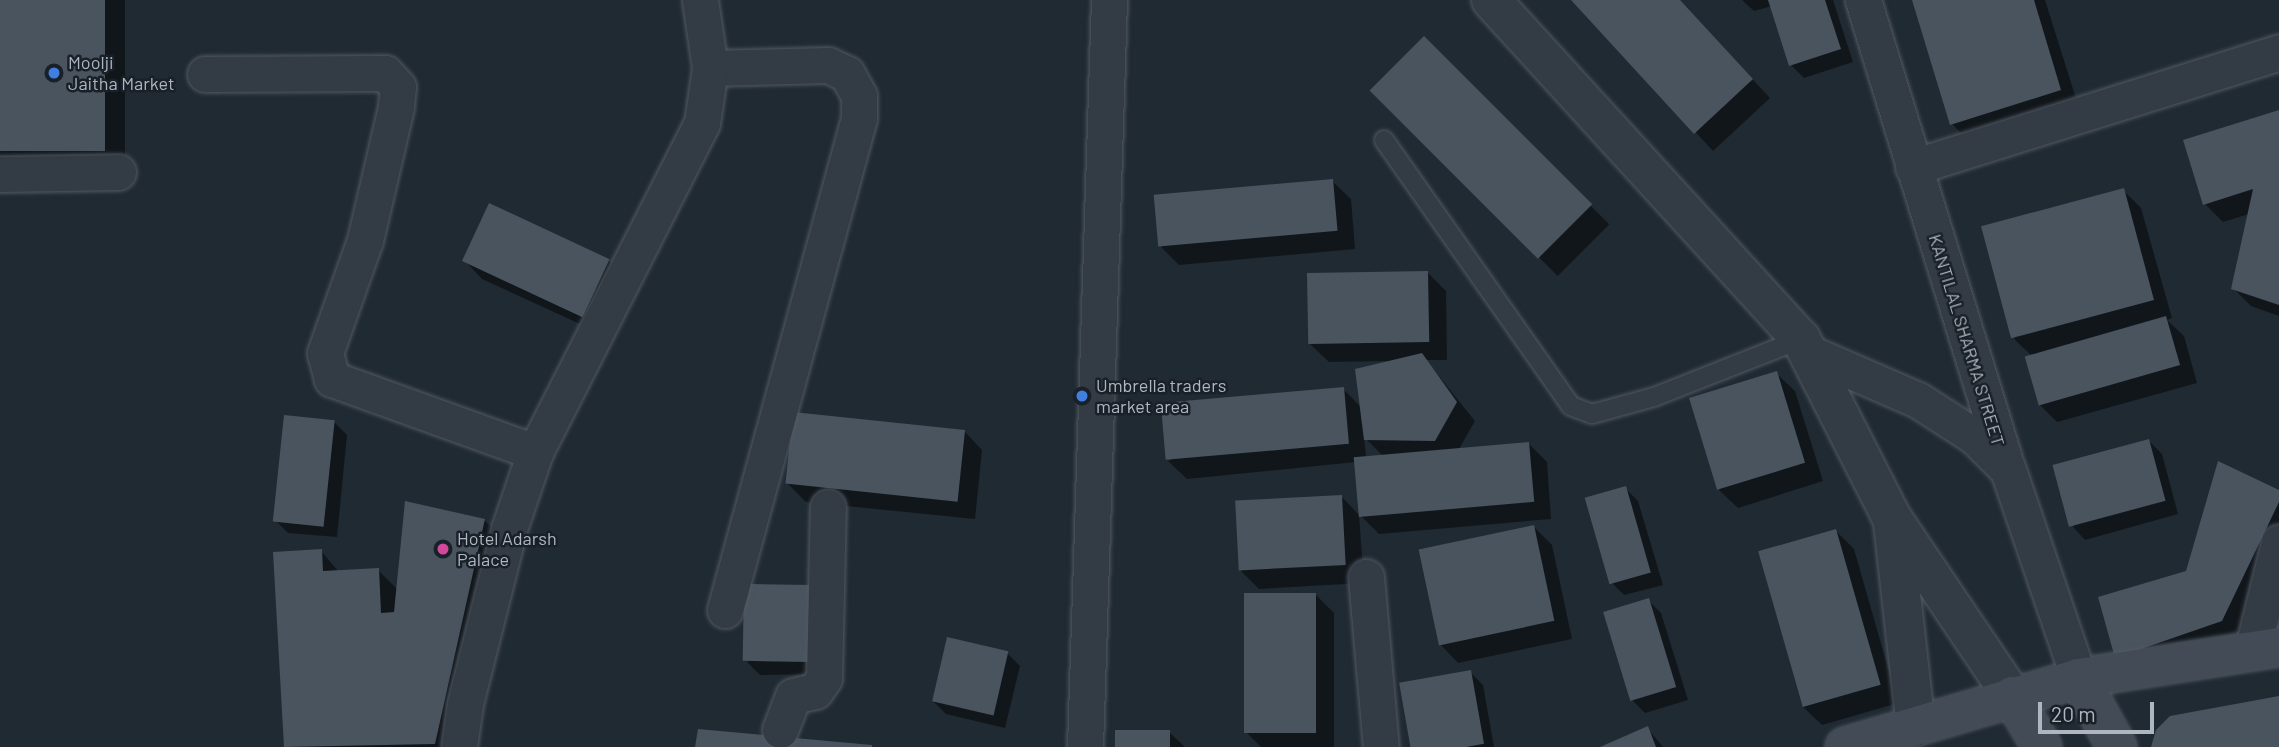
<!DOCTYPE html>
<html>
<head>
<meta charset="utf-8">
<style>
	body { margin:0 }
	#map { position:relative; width:2279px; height:747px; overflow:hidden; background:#202a33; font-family:Barlow,sans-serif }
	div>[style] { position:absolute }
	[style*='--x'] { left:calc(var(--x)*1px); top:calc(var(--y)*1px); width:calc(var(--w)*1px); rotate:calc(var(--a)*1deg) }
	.shadow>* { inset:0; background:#0007; transform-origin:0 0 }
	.building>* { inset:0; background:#49545f; transform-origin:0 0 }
	.roads { filter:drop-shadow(0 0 2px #515962) drop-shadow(0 0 2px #515962) }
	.service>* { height:18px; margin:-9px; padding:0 9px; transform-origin:9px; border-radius:9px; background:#333b44 }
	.minor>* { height:35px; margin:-17.5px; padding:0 17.5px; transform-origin:17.5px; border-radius:17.5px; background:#333b44 }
	.tertiary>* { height:38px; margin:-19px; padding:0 19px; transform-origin:19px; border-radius:19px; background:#333b44 }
	.secondary>* { height:38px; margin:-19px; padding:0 19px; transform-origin:19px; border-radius:19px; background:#424b56 }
	.dots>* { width:19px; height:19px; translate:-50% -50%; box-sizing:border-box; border:4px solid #192028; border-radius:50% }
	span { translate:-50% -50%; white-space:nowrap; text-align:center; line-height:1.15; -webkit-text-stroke:5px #192028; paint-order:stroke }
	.poi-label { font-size:18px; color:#adb6c1 }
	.left { translate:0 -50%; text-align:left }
	.street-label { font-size:18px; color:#adb6c1 }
	.scale { position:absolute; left:2038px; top:702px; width:116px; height:32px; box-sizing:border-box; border:4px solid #adb6c1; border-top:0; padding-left:9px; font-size:21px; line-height:24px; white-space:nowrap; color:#adb6c1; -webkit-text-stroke:5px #192028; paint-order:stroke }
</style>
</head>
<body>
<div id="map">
	<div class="shadow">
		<i style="left:0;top:0;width:125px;height:174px"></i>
		<i style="clip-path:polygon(1573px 0,1679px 0,1770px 98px,1713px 151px)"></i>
		<i style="clip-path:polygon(1742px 0,1833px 0,1853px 62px,1804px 78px,1791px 65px,1772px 6px,1754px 11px)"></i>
		<i style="clip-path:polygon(1914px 0,2045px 0,2079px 108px,1970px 142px,1952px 124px)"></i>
		<i style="left:1424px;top:39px;width:262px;height:73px;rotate:45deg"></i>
		<i style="clip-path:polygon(2279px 112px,2279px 316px,2251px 306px,2233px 288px,2249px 214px,2223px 222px,2205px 204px)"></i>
		<i style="clip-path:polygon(1332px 181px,1351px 199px,1355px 249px,1179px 265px,1161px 247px)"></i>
		<i style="clip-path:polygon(2123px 190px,2141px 208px,2172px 318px,2167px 320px,2184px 336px,2197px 383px,2057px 422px,2039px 404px,2031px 355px,2014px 339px)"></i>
		<i style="clip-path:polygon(490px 205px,609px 261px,628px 279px,602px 334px,482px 279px,464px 260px)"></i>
		<i style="clip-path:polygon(evenodd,1428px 273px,1446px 291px,1447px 360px,1426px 360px,1475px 421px,1459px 449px,1528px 443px,1547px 462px,1551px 519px,1379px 534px,1360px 515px,1356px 462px,1187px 479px,1168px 461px,1343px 389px,1362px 408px,1390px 361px,1329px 362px,1310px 344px,1428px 273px,1364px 437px,1383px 456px,1366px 457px,1364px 437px)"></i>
		<i style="clip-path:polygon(1776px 373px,1795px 391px,1823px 481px,1738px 508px,1719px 490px)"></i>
		<i style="clip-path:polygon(334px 422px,347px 435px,337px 537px,288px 533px,275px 520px)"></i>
		<i style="clip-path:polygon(964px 431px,982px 450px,975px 519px,806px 502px,788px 484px)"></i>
		<i style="clip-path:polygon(2149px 441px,2162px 454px,2178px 514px,2085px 540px,2073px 527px)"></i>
		<i style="clip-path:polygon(1625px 488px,1638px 501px,1663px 585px,1624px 595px,1611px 582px)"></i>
		<i style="clip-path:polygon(2279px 492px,2279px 557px,2240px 638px,2117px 657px,2188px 572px)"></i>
		<i style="clip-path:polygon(1341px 496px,1359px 515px,1364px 583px,1259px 589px,1241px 571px)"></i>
		<i style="clip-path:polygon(484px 520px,511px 547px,467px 747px,286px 747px,274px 554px,321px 551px,339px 572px,378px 570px,398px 590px)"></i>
		<i style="clip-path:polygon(1534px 527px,1552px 545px,1572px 639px,1458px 663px,1440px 644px)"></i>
		<i style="clip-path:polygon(1836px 531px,1854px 549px,1898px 703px,1822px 725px,1803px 707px)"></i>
		<i style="clip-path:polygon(1315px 594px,1334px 613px,1334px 747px,1261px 747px,1246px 732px)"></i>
		<i style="clip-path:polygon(824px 600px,822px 674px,760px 675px,747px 662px)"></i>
		<i style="clip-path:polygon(1648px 600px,1661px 613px,1688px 700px,1645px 713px,1632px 700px)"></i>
		<i style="clip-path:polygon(1007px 653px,1020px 666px,1005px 728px,946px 714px,933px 701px)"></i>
		<i style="clip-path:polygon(1470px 672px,1483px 685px,1494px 747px,1411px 747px,1401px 684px)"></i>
		<i style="clip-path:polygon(1648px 729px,1663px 747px,1605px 747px)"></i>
		<i style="clip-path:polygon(1169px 732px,1185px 747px,1117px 747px)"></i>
	</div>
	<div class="building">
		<i style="left:0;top:0;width:105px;height:151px"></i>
		<i style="clip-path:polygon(1571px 0,1680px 0,1753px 79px,1694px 134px)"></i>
		<i style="clip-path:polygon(1768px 0,1825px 0,1841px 49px,1789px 66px)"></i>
		<i style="clip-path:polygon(1912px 0,2034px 0,2061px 90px,1950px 125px)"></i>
		<i style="left:1424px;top:36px;width:238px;height:77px;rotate:45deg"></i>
		<i style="clip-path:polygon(2279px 110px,2279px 305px,2231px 289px,2253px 189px,2203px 205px,2183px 140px)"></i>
		<i style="left:1333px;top:179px;width:52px;height:180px;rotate:85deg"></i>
		<i style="left:2124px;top:188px;width:116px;height:148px;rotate:75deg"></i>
		<i style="left:489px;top:203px;width:133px;height:64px;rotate:25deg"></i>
		<i style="left:1428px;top:271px;width:71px;height:121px;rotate:89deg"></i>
		<i style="left:2166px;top:316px;width:51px;height:147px;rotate:74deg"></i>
		<i style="clip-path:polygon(1422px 353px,1457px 402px,1435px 441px,1364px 440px,1355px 369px)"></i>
		<i style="left:1777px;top:371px;width:96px;height:92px;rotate:73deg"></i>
		<i style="left:1344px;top:387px;width:57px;height:184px;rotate:85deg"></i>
		<i style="left:793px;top:412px;width:173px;height:72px;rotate:6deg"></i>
		<i style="left:284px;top:415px;width:51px;height:107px;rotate:6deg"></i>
		<i style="left:2149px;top:439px;width:64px;height:100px;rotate:75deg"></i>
		<i style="left:1529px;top:442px;width:60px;height:176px;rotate:85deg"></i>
		<i style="clip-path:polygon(2218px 461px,2279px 490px,2279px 502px,2222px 621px,2115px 658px,2098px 597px,2186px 571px)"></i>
		<i style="left:1626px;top:486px;width:90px;height:43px;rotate:74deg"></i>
		<i style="left:1342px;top:495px;width:70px;height:107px;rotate:87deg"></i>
		<i style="clip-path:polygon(405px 501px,485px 519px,435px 744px,284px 747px,273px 552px,322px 549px,323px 571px,379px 568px,381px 613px,394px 612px)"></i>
		<i style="left:1534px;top:525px;width:98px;height:118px;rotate:78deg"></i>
		<i style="left:1836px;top:529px;width:162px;height:81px;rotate:74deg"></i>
		<i style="left:812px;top:585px;width:77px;height:68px;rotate:91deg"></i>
		<i style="left:1244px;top:593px;width:72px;height:140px"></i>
		<i style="left:1649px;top:598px;width:93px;height:48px;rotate:73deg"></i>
		<i style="left:947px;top:637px;width:63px;height:66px;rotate:13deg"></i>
		<i style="left:1471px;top:670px;width:75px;height:73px;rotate:80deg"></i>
		<i style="clip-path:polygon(2279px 696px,2279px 747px,2151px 747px,2156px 730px,2170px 716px)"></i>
		<i style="clip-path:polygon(1648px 726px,1656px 747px,1600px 747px)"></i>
		<i style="clip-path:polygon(698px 729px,872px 745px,872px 747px,695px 747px)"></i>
		<i style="left:1115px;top:730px;width:55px;height:17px"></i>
	</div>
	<div class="roads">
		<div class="service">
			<i style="--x:1384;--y:140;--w:325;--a:54.9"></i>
			<i style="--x:1571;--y:406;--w:22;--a:21"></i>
			<i style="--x:1592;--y:414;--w:64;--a:-15.3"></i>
			<i style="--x:1654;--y:397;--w:158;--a:-21.5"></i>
		</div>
		<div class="minor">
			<i style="--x:1863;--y:0;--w:492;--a:72.9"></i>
			<i style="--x:2008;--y:470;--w:220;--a:71.2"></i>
			<i style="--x:710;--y:68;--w:118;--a:-1.5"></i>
			<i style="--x:828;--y:65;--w:21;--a:25"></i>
			<i style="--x:847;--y:74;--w:25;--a:61"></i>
			<i style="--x:859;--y:96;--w:22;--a:90"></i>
			<i style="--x:859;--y:118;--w:510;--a:105.24"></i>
			<i style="--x:205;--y:74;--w:180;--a:-0.3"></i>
			<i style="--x:385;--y:73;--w:19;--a:47"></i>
			<i style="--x:398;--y:87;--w:20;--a:96"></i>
			<i style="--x:396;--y:107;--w:137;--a:103.1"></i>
			<i style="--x:365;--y:240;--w:120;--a:109.5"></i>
			<i style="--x:325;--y:353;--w:27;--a:75"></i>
			<i style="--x:332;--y:379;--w:216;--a:19.8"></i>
			<i style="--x:1913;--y:167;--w:384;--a:-17.4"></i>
			<i style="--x:0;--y:174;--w:118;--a:-1"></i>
			<i style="--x:1812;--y:354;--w:116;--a:23.5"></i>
			<i style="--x:1918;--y:400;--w:67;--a:32.7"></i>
			<i style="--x:1974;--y:436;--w:41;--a:45"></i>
			<i style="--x:1366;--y:577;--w:171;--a:85"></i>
			<i style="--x:2253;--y:647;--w:108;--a:-76.1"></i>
			<i style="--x:780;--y:730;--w:36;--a:-69"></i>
			<i style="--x:793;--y:696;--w:23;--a:-13"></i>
			<i style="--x:815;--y:691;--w:16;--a:-55"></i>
			<i style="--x:824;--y:678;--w:171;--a:-88.7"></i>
			<i style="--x:459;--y:747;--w:43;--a:-82.1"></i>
			<i style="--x:465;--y:704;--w:180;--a:-75.9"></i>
			<i style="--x:509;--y:529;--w:81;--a:-71.3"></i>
			<i style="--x:535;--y:452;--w:369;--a:-63.1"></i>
			<i style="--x:702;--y:123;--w:56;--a:-81.7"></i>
			<i style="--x:710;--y:68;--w:69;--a:-98.4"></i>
			<i style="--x:1085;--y:747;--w:747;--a:-88.16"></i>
		</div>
		<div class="tertiary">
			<i style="--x:1491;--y:0;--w:459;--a:47.6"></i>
			<i style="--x:1801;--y:339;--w:201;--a:63.1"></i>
			<i style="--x:1892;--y:518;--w:215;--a:56"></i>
			<i style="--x:1893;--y:523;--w:205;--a:83.6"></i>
		</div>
		<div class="secondary">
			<i style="--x:2079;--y:678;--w:79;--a:61.2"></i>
			<i style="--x:2012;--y:696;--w:59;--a:59.5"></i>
			<i style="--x:1845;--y:747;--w:244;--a:-16.4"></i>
			<i style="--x:2079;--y:678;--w:202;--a:-8.8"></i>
		</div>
	</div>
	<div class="dots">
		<i style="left:54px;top:73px;background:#3f7fe0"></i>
		<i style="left:1082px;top:396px;background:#3f7fe0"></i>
		<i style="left:443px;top:549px;background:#d1479c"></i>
	</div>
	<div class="poi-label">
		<span class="left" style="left:68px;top:73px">Moolji<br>Jaitha Market</span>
		<span class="left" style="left:1096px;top:396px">Umbrella traders<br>market area</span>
		<span class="left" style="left:457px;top:549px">Hotel Adarsh<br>Palace</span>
	</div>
	<div class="street-label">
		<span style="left:1967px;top:340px;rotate:73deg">KANTILAL SHARMA STREET</span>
	</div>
	<div class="scale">20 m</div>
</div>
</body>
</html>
